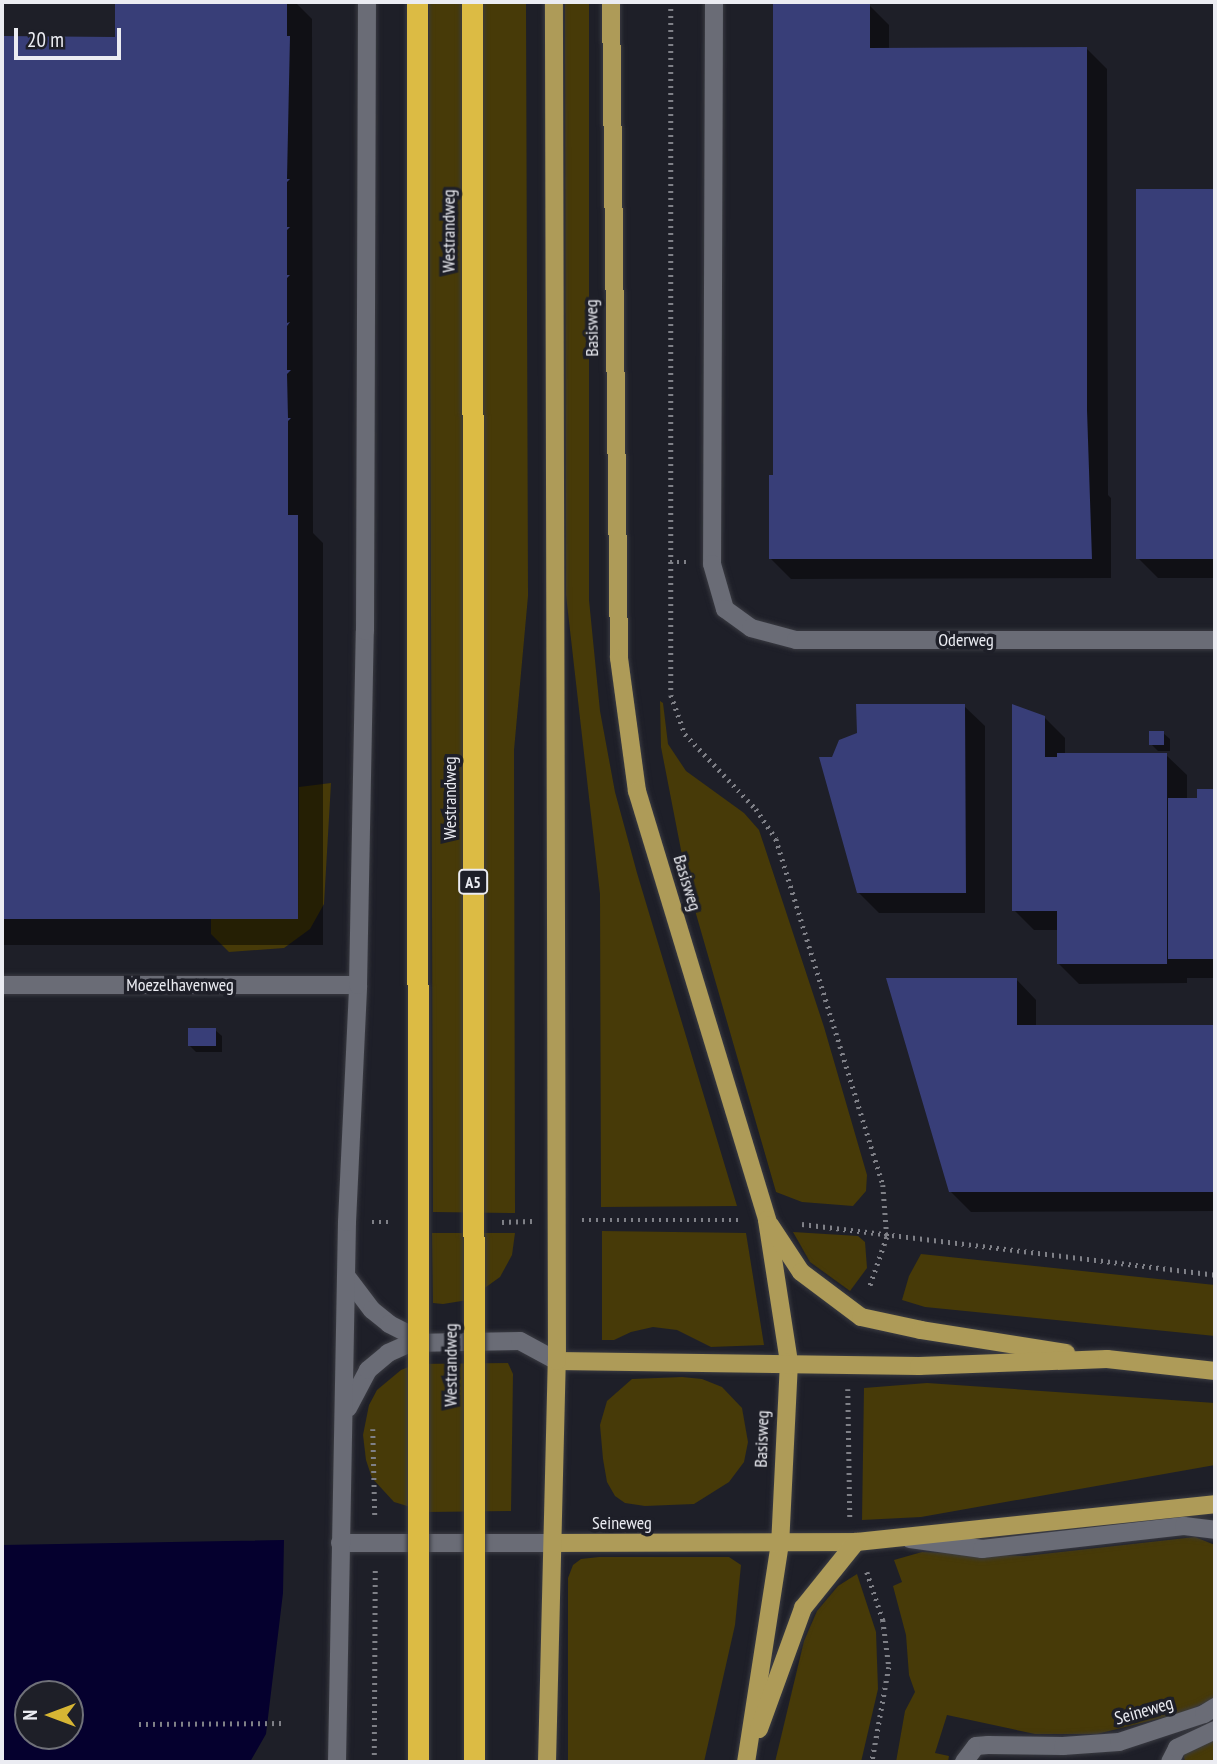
<!DOCTYPE html>
<html>
<head>
<meta charset="utf-8">
<style>
	body { margin:0 }
	#map { position:relative; width:1217px; height:1764px; overflow:hidden; background:#1e1f28; font-family:"PT Sans Narrow",sans-serif }
	div>[style] { position:absolute }
	[style*='--x'] { left:calc(var(--x)*1px); top:calc(var(--y)*1px); width:calc(var(--w)*1px); rotate:calc(var(--a)*1deg) }
	.green>* { inset:0; background:#473a08 }
	.water>* { inset:0; background:#05002e }
	.shadow>* { inset:0; background:#0007 }
	.building>* { inset:0; background:#383e78; transform-origin:0 0 }
	.path>* { height:4.5px; margin-top:-2.25px; transform-origin:0; background:repeating-linear-gradient(90deg,#7f8087 0 2px,transparent 0 7px) }
	.roads { filter:drop-shadow(0 0 2px #3a3b42) drop-shadow(0 0 2px #3a3b42) }
	.minor>* { height:18px; margin:-9px; padding:0 9px; transform-origin:9px; border-radius:9px; background:#6a6c76 }
	.major>* { height:18px; margin:-9px; padding:0 9px; transform-origin:9px; border-radius:9px; background:#ae9b58 }
	.bridges { filter:drop-shadow(0 0 2px #3a3b42) drop-shadow(0 0 2px #3a3b42) }
	.highway-bridge>* { height:21px; margin:-10.5px; padding:0 10.5px; transform-origin:10.5px; border-radius:10.5px; background:#dcbb44 }
	span { translate:-50% -50%; white-space:nowrap; text-align:center; line-height:1.15; -webkit-text-stroke:7px #1e1f28; paint-order:stroke }
	.shield-label span { padding:2px 5px; background:#1e1f28; border:2px solid; border-radius:5px; -webkit-text-stroke-width:0 }
	.shield-label { font-size:16px; color:#ebecf2; font-weight:700 }
	.street-label { font-size:18px; color:#ebecf2 }
	.frame { position:absolute; inset:0; border:4px solid #ebecf2; pointer-events:none }
	.north { position:absolute; left:14px; top:1680px; width:70px; height:70px; box-sizing:border-box; background:#1e1f28; border:2px solid #707179; border-radius:50%; rotate:270deg; font-size:19px; font-weight:700; line-height:28px; text-align:center; color:#ebecf2 }
	.north::after { content:''; display:block; margin:auto; width:24px; height:32px; background:#d6b534; clip-path:polygon(50% 0,100% 100%,50% 72%,0 100%) }
	.scale { position:absolute; left:14px; top:28px; width:107px; height:32px; box-sizing:border-box; border:4px solid #ebecf2; border-top:0; padding-left:9px; font-size:21px; line-height:24px; white-space:nowrap; color:#ebecf2; -webkit-text-stroke:5px #1e1f28; paint-order:stroke }
</style>
</head>
<body>
<div id="map">
	<div class="green">
		<i style="clip-path:polygon(429px 2px,526px 2px,528px 596px,514px 750px,515px 1213px,433px 1212px)"></i>
		<i style="clip-path:polygon(565px 2px,589px 2px,589px 600px,600px 711px,615px 792px,637px 873px,737px 1206px,601px 1207px,600px 894px,566px 595px)"></i>
		<i style="clip-path:polygon(660px 701px,663px 703px,668px 744px,686px 771px,744px 813px,759px 830px,824px 1027px,867px 1175px,866px 1191px,853px 1206px,802px 1202px,776px 1192px,688px 886px,661px 747px)"></i>
		<i style="clip-path:polygon(331px 783px,324px 904px,310px 929px,284px 948px,229px 952px,211px 934px,211px 919px,298px 919px,299px 787px)"></i>
		<i style="clip-path:polygon(602px 1231px,746px 1233px,764px 1345px,711px 1347px,677px 1330px,653px 1327px,631px 1332px,614px 1340px,602px 1340px)"></i>
		<i style="clip-path:polygon(793px 1232px,858px 1236px,865px 1242px,867px 1268px,850px 1291px,810px 1262px)"></i>
		<i style="clip-path:polygon(432px 1233px,515px 1233px,512px 1255px,500px 1277px,468px 1300px,443px 1304px,433px 1303px)"></i>
		<i style="clip-path:polygon(921px 1254px,1215px 1285px,1215px 1336px,925px 1307px,902px 1300px,909px 1276px)"></i>
		<i style="clip-path:polygon(508px 1363px,513px 1374px,511px 1511px,427px 1512px,394px 1502px,372px 1478px,366px 1460px,363px 1435px,369px 1405px,377px 1390px,401px 1370px,416px 1364px)"></i>
		<i style="clip-path:polygon(682px 1377px,702px 1379px,722px 1387px,742px 1408px,748px 1442px,744px 1462px,729px 1482px,694px 1504px,645px 1506px,625px 1503px,615px 1496px,607px 1482px,603px 1459px,600px 1425px,607px 1401px,632px 1379px)"></i>
		<i style="clip-path:polygon(927px 1383px,1215px 1403px,1215px 1465px,921px 1517px,862px 1520px,864px 1388px)"></i>
		<i style="clip-path:polygon(1195px 1537px,1215px 1545px,1215px 1698px,1186px 1712px,1097px 1734px,1035px 1734px,947px 1715px,935px 1753px,949px 1756px,948px 1762px,896px 1762px,905px 1711px,915px 1692px,909px 1675px,906px 1635px,893px 1586px,902px 1582px,894px 1560px,922px 1552px,1025px 1556px)"></i>
		<i style="clip-path:polygon(599px 1557px,729px 1557px,741px 1565px,735px 1625px,704px 1762px,568px 1762px,568px 1578px,573px 1565px,581px 1559px)"></i>
		<i style="clip-path:polygon(857px 1574px,876px 1632px,878px 1689px,861px 1762px,775px 1762px,804px 1641px,817px 1611px,838px 1586px)"></i>
		<i style="clip-path:polygon(1215px 1739px,1215px 1762px,1185px 1762px,1183px 1752px)"></i>
	</div>
	<div class="water">
		<i style="clip-path:polygon(evenodd,284px 1540px,283px 1593px,266px 1734px,250px 1762px,2px 1762px,2px 1545px,284px 1540px,28px 1694px,70px 1694px,70px 1736px,28px 1736px,28px 1694px)"></i>
	</div>
	<div class="shadow">
		<i style="clip-path:polygon(117px 2px,295px 2px,312px 19px,313px 533px,323px 543px,323px 945px,2px 945px,2px 38px,117px 38px)"></i>
		<i style="clip-path:polygon(869px 5px,889px 25px,889px 50px,1087px 49px,1107px 69px,1108px 495px,1111px 498px,1111px 578px,791px 579px,771px 559px,774px 477px)"></i>
		<i style="clip-path:polygon(1138px 191px,1215px 191px,1215px 578px,1158px 578px,1138px 558px)"></i>
		<i style="clip-path:polygon(964px 706px,985px 726px,985px 913px,879px 913px,858px 892px,833px 759px)"></i>
		<i style="clip-path:polygon(1045px 718px,1065px 738px,1065px 755px,1166px 755px,1187px 775px,1187px 800px,1198px 800px,1198px 791px,1215px 791px,1215px 978px,1187px 978px,1187px 983px,1079px 984px,1059px 964px,1059px 930px,1034px 930px,1014px 910px)"></i>
		<i style="clip-path:polygon(1163px 733px,1170px 739px,1170px 751px,1158px 751px,1152px 745px)"></i>
		<i style="clip-path:polygon(1016px 979px,1036px 1000px,1036px 1027px,1215px 1026px,1215px 1211px,971px 1212px,950px 1191px)"></i>
		<i style="clip-path:polygon(215px 1030px,222px 1036px,222px 1052px,196px 1052px,190px 1046px)"></i>
	</div>
	<div class="building">
		<i style="clip-path:polygon(115px 2px,287px 2px,287px 36px,290px 36px,287px 179px,290px 179px,287px 182px,287px 227px,290px 227px,287px 230px,287px 275px,290px 275px,287px 278px,287px 323px,290px 322px,287px 326px,287px 370px,291px 370px,287px 374px,288px 418px,291px 418px,288px 421px,288px 515px,298px 515px,298px 919px,2px 919px,2px 36px,115px 37px)"></i>
		<i style="clip-path:polygon(773px 3px,870px 3px,870px 48px,1087px 47px,1087px 410px,1092px 559px,769px 559px,769px 475px,773px 475px)"></i>
		<i style="left:1136px;top:189px;width:79px;height:370px"></i>
		<i style="clip-path:polygon(856px 704px,965px 704px,966px 893px,857px 893px,819px 757px,832px 757px,839px 740px,857px 733px)"></i>
		<i style="clip-path:polygon(1012px 704px,1045px 716px,1045px 757px,1057px 757px,1057px 753px,1167px 753px,1167px 964px,1057px 964px,1057px 911px,1012px 911px)"></i>
		<i style="left:1149px;top:731px;width:15px;height:14px"></i>
		<i style="clip-path:polygon(1197px 789px,1215px 789px,1215px 959px,1168px 959px,1168px 798px,1197px 798px)"></i>
		<i style="clip-path:polygon(886px 978px,1017px 978px,1017px 1025px,1215px 1025px,1215px 1192px,949px 1192px)"></i>
		<i style="left:216px;top:1028px;width:18px;height:28px;rotate:90deg"></i>
	</div>
	<div class="path">
		<i style="--x:671;--y:2;--w:693;--a:90"></i>
		<i style="--x:671;--y:695;--w:41;--a:70.3"></i>
		<i style="--x:685;--y:734;--w:103;--a:46.6"></i>
		<i style="--x:756;--y:809;--w:36;--a:56"></i>
		<i style="--x:776;--y:839;--w:362;--a:72.8"></i>
		<i style="--x:883;--y:1185;--w:52;--a:85.6"></i>
		<i style="--x:887;--y:1237;--w:55;--a:109.1"></i>
		<i style="--x:670;--y:562;--w:17;--a:0"></i>
		<i style="--x:582;--y:1220;--w:159;--a:0"></i>
		<i style="--x:372;--y:1222;--w:20;--a:0"></i>
		<i style="--x:502;--y:1222;--w:30;--a:-2"></i>
		<i style="--x:802;--y:1224;--w:416;--a:7"></i>
		<i style="--x:848;--y:1389;--w:128;--a:89.1"></i>
		<i style="--x:373;--y:1429;--w:89;--a:88.7"></i>
		<i style="--x:867;--y:1572;--w:51;--a:71.6"></i>
		<i style="--x:883;--y:1620;--w:47;--a:82.7"></i>
		<i style="--x:889;--y:1667;--w:97;--a:100.1"></i>
		<i style="--x:139;--y:1724;--w:145;--a:-0.4"></i>
		<i style="--x:374;--y:1762;--w:193;--a:-89.7"></i>
	</div>
	<div class="roads">
		<div class="minor">
			<i style="--x:714;--y:2;--w:562;--a:90.2"></i>
			<i style="--x:712;--y:564;--w:47;--a:73.9"></i>
			<i style="--x:725;--y:609;--w:32;--a:36"></i>
			<i style="--x:751;--y:628;--w:47;--a:14.9"></i>
			<i style="--x:796;--y:640;--w:419;--a:0"></i>
			<i style="--x:2;--y:985;--w:356;--a:0"></i>
			<i style="--x:347;--y:1277;--w:41;--a:52.9"></i>
			<i style="--x:372;--y:1310;--w:22;--a:39"></i>
			<i style="--x:389;--y:1324;--w:36;--a:27"></i>
			<i style="--x:348;--y:1408;--w:43;--a:-62.2"></i>
			<i style="--x:368;--y:1370;--w:26;--a:-40"></i>
			<i style="--x:388;--y:1353;--w:24;--a:-24"></i>
			<i style="--x:410;--y:1343;--w:110;--a:-1"></i>
			<i style="--x:520;--y:1341;--w:42;--a:28.4"></i>
			<i style="--x:910;--y:1539;--w:73;--a:7.9"></i>
			<i style="--x:982;--y:1549;--w:203;--a:-6.5"></i>
			<i style="--x:1184;--y:1526;--w:31;--a:7"></i>
			<i style="--x:340;--y:1543;--w:214;--a:0"></i>
			<i style="--x:337;--y:1762;--w:540;--a:-88.94"></i>
			<i style="--x:347;--y:1222;--w:237;--a:-87.3"></i>
			<i style="--x:358;--y:985;--w:354;--a:-88.9"></i>
			<i style="--x:365;--y:631;--w:629;--a:-89.82"></i>
			<i style="--x:964;--y:1762;--w:20;--a:-53"></i>
			<i style="--x:976;--y:1746;--w:12;--a:-5"></i>
			<i style="--x:988;--y:1745;--w:75;--a:0.8"></i>
			<i style="--x:1063;--y:1746;--w:56;--a:-4.1"></i>
			<i style="--x:1119;--y:1742;--w:89;--a:-18.2"></i>
			<i style="--x:1204;--y:1714;--w:13;--a:-32"></i>
			<i style="--x:1170;--y:1762;--w:16;--a:-63"></i>
			<i style="--x:1177;--y:1748;--w:42;--a:-25.3"></i>
		</div>
		<div class="major">
			<i style="--x:611;--y:2;--w:656;--a:89.3"></i>
			<i style="--x:619;--y:658;--w:134;--a:82.3"></i>
			<i style="--x:637;--y:791;--w:448;--a:73.1"></i>
			<i style="--x:767;--y:1220;--w:144;--a:81.2"></i>
			<i style="--x:789;--y:1362;--w:181;--a:92.8"></i>
			<i style="--x:780;--y:1543;--w:222;--a:98.8"></i>
			<i style="--x:770;--y:1225;--w:56;--a:56.6"></i>
			<i style="--x:801;--y:1272;--w:75;--a:36.9"></i>
			<i style="--x:861;--y:1317;--w:61;--a:12.2"></i>
			<i style="--x:921;--y:1330;--w:147;--a:9"></i>
			<i style="--x:557;--y:1361;--w:362;--a:0.8"></i>
			<i style="--x:919;--y:1366;--w:188;--a:-2.1"></i>
			<i style="--x:1107;--y:1359;--w:109;--a:6.3"></i>
			<i style="--x:554;--y:1543;--w:302;--a:-0.2"></i>
			<i style="--x:856;--y:1542;--w:361;--a:-6"></i>
			<i style="--x:759;--y:1729;--w:129;--a:-70"></i>
			<i style="--x:803;--y:1608;--w:85;--a:-51.2"></i>
			<i style="--x:547;--y:1762;--w:401;--a:-88.6"></i>
			<i style="--x:557;--y:1361;--w:1359;--a:-90.13"></i>
		</div>
	</div>
	<div class="bridges">
		<div class="highway-bridge">
			<i style="--x:417;--y:2;--w:1760;--a:89.97"></i>
			<i style="--x:472;--y:2;--w:1760;--a:89.93"></i>
		</div>
	</div>
	<div class="shield-label">
		<span style="left:473px;top:882px">A5</span>
	</div>
	<div class="street-label">
		<span style="left:449px;top:231px;rotate:-90deg">Westrandweg</span>
		<span style="left:592px;top:328px;rotate:-91deg">Basisweg</span>
		<span style="left:966px;top:640px">Oderweg</span>
		<span style="left:450px;top:798px;rotate:-90deg">Westrandweg</span>
		<span style="left:687px;top:883px;rotate:73deg">Basisweg</span>
		<span style="left:180px;top:985px">Moezelhavenweg</span>
		<span style="left:451px;top:1365px;rotate:-90deg">Westrandweg</span>
		<span style="left:762px;top:1439px;rotate:-88deg">Basisweg</span>
		<span style="left:622px;top:1523px">Seineweg</span>
		<span style="left:1144px;top:1711px;rotate:-16deg">Seineweg</span>
	</div>
	<div class="frame"></div>
	<div class="north">N</div>
	<div class="scale">20 m</div>
</div>
</body>
</html>
